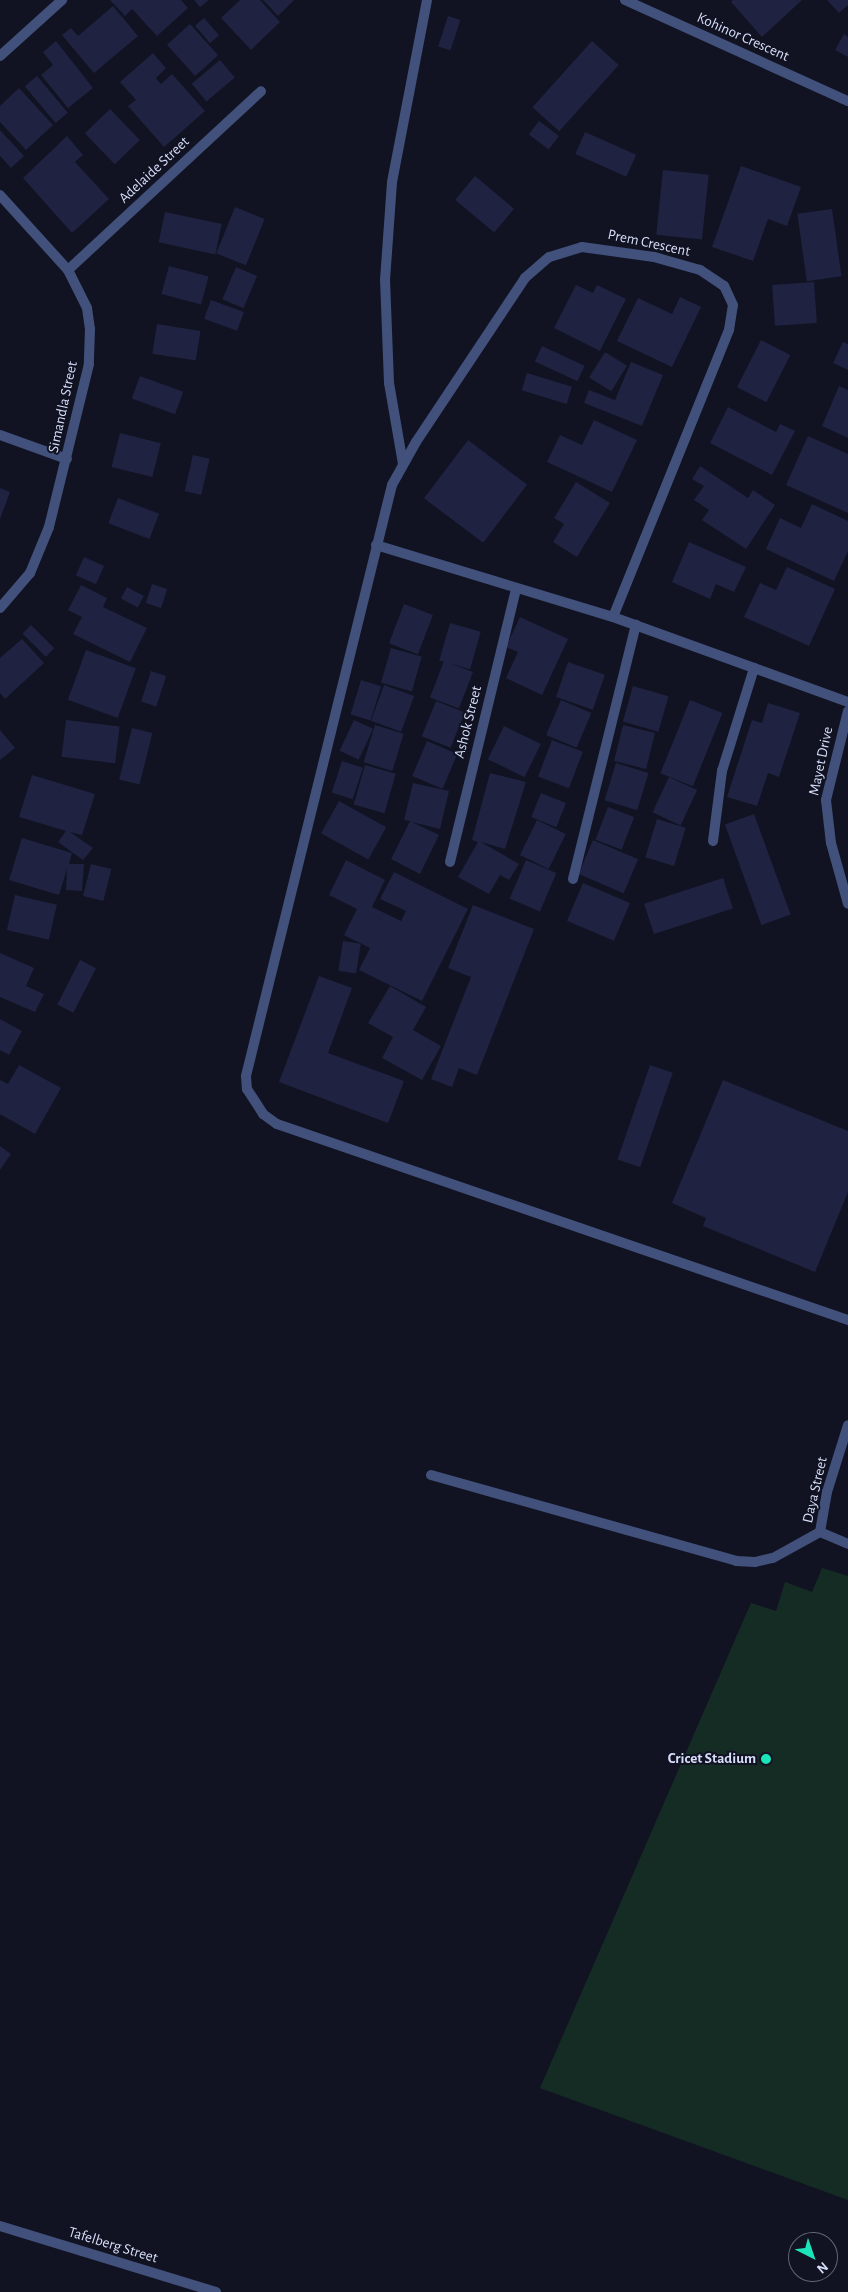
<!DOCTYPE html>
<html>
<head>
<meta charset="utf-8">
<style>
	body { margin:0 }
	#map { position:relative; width:848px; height:2292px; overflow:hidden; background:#111322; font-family:"Alegreya Sans",sans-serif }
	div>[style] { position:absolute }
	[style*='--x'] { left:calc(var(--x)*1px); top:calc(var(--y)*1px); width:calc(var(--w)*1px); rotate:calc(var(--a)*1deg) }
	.green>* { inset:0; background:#152c24 }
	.building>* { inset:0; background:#1f2241; transform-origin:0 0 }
	.minor>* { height:10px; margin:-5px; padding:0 5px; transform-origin:5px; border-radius:5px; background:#41517c }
	.dots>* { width:14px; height:14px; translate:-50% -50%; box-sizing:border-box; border:2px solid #111322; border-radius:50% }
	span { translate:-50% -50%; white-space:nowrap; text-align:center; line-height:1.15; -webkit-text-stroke:4px #111322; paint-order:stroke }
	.street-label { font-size:15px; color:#d7defa }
	.poi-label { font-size:15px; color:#d7defa; font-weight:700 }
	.right { translate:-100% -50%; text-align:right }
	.north { position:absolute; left:788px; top:2232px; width:50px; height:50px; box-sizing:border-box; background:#111322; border:1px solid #606478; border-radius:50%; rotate:139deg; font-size:14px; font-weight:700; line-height:20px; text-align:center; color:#d7defa }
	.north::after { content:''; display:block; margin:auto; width:18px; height:22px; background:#1be3ba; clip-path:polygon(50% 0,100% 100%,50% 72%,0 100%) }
</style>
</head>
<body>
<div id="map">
	<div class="green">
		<i style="clip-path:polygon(822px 1568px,848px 1576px,848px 2200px,540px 2088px,751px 1603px,776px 1611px,785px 1582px,812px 1592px)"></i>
	</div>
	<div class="building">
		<i style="clip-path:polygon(110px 0,181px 0,188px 8px,157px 36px,132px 9px,125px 16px)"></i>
		<i style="clip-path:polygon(194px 0,209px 0,200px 7px)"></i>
		<i style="clip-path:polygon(240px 0,260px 0,280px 22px,251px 50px,221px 18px)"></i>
		<i style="clip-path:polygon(263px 0,294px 0,278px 16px)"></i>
		<i style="clip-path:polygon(733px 0,802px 0,762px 37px,731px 2px)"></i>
		<i style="clip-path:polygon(827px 0,848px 0,848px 5px,839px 13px)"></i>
		<i style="clip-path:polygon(113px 6px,138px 36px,94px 73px,62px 35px,71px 28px,78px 36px)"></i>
		<i style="left:448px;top:16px;width:13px;height:32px;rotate:18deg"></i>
		<i style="left:204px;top:18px;width:23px;height:12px;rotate:49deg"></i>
		<i style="left:190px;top:24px;width:42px;height:31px;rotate:48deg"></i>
		<i style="clip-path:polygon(844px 34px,848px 37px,848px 57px,835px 50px)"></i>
		<i style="clip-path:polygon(56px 41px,93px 88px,68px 108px,41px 75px,53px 65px,43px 52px)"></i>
		<i style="left:592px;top:41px;width:36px;height:89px;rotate:42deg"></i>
		<i style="clip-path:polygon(153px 53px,166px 68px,156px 78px,161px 84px,172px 74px,205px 111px,164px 147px,128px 106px,136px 100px,120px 82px)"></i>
		<i style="left:220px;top:60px;width:23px;height:37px;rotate:50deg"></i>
		<i style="left:37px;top:76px;width:48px;height:16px;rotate:50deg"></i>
		<i style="clip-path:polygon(19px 88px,53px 125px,26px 150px,0 122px,0 106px)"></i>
		<i style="left:110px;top:109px;width:43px;height:35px;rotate:46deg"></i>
		<i style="left:539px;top:121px;width:25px;height:17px;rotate:37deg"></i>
		<i style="clip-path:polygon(0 130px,24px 156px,11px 168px,0 156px)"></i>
		<i style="left:585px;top:132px;width:56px;height:24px;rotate:24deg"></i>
		<i style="clip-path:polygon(67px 136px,83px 155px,75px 162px,109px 199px,72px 233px,23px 178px)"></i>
		<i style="clip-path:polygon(741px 166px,801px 187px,787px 226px,768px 219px,753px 261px,712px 247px)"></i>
		<i style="left:663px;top:170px;width:46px;height:65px;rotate:6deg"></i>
		<i style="left:475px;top:176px;width:51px;height:31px;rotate:40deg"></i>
		<i style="left:235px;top:207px;width:32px;height:50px;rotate:22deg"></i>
		<i style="left:832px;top:209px;width:68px;height:35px;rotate:82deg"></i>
		<i style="left:165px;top:212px;width:58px;height:31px;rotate:12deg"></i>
		<i style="left:169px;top:266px;width:41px;height:29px;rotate:15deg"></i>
		<i style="left:236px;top:267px;width:23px;height:35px;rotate:23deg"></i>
		<i style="left:814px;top:282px;width:41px;height:42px;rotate:86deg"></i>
		<i style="clip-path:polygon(576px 285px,593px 293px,597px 285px,626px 299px,600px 351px,554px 328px)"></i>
		<i style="clip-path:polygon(680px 297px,701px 307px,672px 367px,617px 341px,638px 298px,672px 314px)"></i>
		<i style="left:211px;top:300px;width:35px;height:20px;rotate:20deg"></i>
		<i style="left:157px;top:324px;width:44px;height:30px;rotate:9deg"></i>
		<i style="left:761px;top:340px;width:33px;height:53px;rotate:27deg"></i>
		<i style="clip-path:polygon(843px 342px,848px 344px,848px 370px,833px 363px)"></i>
		<i style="left:542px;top:346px;width:47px;height:17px;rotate:25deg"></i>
		<i style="left:605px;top:352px;width:26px;height:30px;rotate:32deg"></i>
		<i style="clip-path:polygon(631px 362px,663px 375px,642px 426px,584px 403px,589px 390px,615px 400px)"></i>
		<i style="left:527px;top:373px;width:47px;height:18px;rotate:17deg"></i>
		<i style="left:140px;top:376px;width:46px;height:24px;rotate:20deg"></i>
		<i style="clip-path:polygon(839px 386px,848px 390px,848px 438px,822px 426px)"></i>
		<i style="clip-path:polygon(728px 407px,776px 432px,780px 424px,795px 431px,772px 475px,710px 443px)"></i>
		<i style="clip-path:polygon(594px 420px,637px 440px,612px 492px,547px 462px,560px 435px,582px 445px)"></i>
		<i style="left:120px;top:433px;width:42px;height:35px;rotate:14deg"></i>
		<i style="clip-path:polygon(808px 436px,848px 454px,848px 513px,786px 485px)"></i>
		<i style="left:468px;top:440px;width:74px;height:73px;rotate:37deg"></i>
		<i style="left:193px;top:455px;width:17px;height:37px;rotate:13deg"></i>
		<i style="clip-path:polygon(700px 466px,748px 498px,753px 490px,775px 505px,746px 549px,702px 520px,709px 510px,694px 500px,704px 486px,692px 479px)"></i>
		<i style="clip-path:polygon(576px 482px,610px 503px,577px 557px,553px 542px,564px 524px,554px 518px)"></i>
		<i style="clip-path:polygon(0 488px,10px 492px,0 519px)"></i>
		<i style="left:118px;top:498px;width:44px;height:27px;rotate:21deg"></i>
		<i style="clip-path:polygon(812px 504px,848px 521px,848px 551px,834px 581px,766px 549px,780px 518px,801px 528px)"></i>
		<i style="clip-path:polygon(689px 542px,746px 567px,734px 592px,716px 584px,710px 599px,672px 582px)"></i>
		<i style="left:84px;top:557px;width:22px;height:20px;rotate:24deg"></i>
		<i style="clip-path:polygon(787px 567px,835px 589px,809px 646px,744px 617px,760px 583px,776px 590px)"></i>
		<i style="left:152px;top:584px;width:16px;height:20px;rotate:18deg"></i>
		<i style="clip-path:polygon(81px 585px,107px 598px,103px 607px,147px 628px,130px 662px,73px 634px,82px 617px,68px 610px)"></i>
		<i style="left:127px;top:587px;width:19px;height:13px;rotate:28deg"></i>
		<i style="left:404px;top:604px;width:31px;height:42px;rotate:21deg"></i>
		<i style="clip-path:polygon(520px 617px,568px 639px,542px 695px,506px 678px,518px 652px,506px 647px)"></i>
		<i style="left:450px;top:623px;width:32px;height:39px;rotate:16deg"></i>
		<i style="left:31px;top:625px;width:33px;height:12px;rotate:45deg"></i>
		<i style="clip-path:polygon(22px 639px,44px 663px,5px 699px,0 693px,0 658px)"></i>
		<i style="left:391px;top:648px;width:32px;height:36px;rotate:16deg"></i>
		<i style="left:86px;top:650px;width:53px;height:53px;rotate:20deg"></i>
		<i style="left:444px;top:661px;width:31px;height:39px;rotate:21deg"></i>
		<i style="left:568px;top:662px;width:39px;height:37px;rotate:19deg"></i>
		<i style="left:151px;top:671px;width:16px;height:32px;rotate:18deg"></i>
		<i style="left:361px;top:680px;width:21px;height:36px;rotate:17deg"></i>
		<i style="left:384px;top:685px;width:32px;height:38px;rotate:20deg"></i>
		<i style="left:633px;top:686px;width:37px;height:37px;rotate:16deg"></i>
		<i style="left:561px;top:700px;width:33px;height:38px;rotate:23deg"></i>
		<i style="left:690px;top:700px;width:35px;height:79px;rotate:22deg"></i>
		<i style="left:436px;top:701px;width:31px;height:38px;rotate:22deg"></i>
		<i style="clip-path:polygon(768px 703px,800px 713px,779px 777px,768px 773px,757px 806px,727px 797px,752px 720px,762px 723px)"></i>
		<i style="left:66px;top:720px;width:54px;height:37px;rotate:7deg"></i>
		<i style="left:354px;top:720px;width:21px;height:34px;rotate:25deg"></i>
		<i style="left:375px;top:725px;width:30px;height:39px;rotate:17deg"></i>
		<i style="left:623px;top:725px;width:33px;height:37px;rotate:14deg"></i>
		<i style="left:504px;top:726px;width:41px;height:37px;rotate:26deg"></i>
		<i style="left:132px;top:728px;width:21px;height:53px;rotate:14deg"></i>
		<i style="clip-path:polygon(0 730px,15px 748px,0 760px)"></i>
		<i style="left:552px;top:740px;width:33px;height:39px;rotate:21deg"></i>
		<i style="left:427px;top:741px;width:33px;height:38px;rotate:23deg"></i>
		<i style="left:342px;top:761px;width:22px;height:33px;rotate:18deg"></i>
		<i style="left:616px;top:763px;width:34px;height:39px;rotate:17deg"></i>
		<i style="left:365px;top:765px;width:32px;height:41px;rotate:16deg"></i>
		<i style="clip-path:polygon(490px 773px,526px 782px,505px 849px,481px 842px,519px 864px,509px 880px,500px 875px,489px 894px,458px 877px,478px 842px,472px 840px)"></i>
		<i style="clip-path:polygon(32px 775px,95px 794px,82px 835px,70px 832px,93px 848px,83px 860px,58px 842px,66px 831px,19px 817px)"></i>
		<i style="left:669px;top:777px;width:31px;height:39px;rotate:25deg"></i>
		<i style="clip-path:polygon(413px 783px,449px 791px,440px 829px,412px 822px,439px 835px,420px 874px,391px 859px,410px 821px,404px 820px)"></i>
		<i style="left:541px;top:793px;width:27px;height:26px;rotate:22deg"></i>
		<i style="left:339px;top:801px;width:54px;height:37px;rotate:29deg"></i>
		<i style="left:608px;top:807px;width:28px;height:35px;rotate:21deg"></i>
		<i style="left:754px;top:814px;width:107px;height:31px;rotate:70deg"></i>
		<i style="left:657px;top:819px;width:30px;height:40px;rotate:17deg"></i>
		<i style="left:537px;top:820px;width:32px;height:39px;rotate:26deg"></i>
		<i style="clip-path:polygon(22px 838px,72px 853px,69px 864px,84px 864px,82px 891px,66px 890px,67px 869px,59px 895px,9px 880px)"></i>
		<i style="left:593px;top:840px;width:49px;height:37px;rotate:23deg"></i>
		<i style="clip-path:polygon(346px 860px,385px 880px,372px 907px,401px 921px,406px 911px,380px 899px,394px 872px,468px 909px,422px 1001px,359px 970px,370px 948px,344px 935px,357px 909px,329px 895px)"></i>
		<i style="left:526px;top:860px;width:33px;height:42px;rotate:23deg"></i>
		<i style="left:91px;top:864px;width:21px;height:33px;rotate:14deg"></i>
		<i style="left:723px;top:878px;width:32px;height:83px;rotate:72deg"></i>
		<i style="left:583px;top:883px;width:51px;height:41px;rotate:23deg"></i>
		<i style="left:15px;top:895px;width:43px;height:36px;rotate:13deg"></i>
		<i style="clip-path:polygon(473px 905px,534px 929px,477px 1075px,459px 1068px,452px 1087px,431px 1079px,471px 977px,448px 968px)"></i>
		<i style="left:343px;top:941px;width:18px;height:30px;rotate:9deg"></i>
		<i style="clip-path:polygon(0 953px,34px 968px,26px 986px,44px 994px,35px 1012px,0 997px)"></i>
		<i style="left:80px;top:960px;width:18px;height:50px;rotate:27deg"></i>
		<i style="clip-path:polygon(319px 976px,352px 988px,328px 1053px,404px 1081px,388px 1123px,279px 1082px)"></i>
		<i style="clip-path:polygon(390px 986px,426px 1007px,413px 1030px,441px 1046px,422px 1080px,382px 1058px,393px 1037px,368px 1023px)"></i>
		<i style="clip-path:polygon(0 1019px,22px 1031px,9px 1055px,0 1050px)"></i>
		<i style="clip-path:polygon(19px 1065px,61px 1088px,35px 1134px,0 1114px,0 1080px,8px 1084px)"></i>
		<i style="left:650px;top:1065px;width:24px;height:100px;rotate:19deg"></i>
		<i style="clip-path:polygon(723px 1080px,848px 1131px,848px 1192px,815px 1272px,703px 1226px,706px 1218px,672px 1203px)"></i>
		<i style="clip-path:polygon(0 1146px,11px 1154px,0 1170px)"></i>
	</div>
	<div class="minor">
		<i style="--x:625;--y:0;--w:245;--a:24.4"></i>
		<i style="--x:0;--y:56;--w:84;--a:-42.1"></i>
		<i style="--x:0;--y:195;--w:101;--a:47.8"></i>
		<i style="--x:68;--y:270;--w:42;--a:63.4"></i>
		<i style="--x:87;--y:308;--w:21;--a:82"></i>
		<i style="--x:90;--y:329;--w:35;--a:92"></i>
		<i style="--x:89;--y:364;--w:168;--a:103.8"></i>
		<i style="--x:49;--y:527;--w:50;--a:112.4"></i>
		<i style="--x:30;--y:573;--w:46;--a:130.6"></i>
		<i style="--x:68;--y:270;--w:263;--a:-42.8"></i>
		<i style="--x:0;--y:435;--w:71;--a:19.7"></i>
		<i style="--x:403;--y:464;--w:82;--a:-99.8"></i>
		<i style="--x:389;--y:383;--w:103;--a:-92.2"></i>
		<i style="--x:385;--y:280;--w:98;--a:-85.9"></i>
		<i style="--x:392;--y:182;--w:185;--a:-79.1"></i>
		<i style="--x:376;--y:545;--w:248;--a:16.9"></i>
		<i style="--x:613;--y:617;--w:250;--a:19.9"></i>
		<i style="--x:613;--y:617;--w:310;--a:-68"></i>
		<i style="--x:729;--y:330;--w:25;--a:-81"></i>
		<i style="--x:733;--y:305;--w:21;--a:-115"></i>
		<i style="--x:724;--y:286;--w:29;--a:-146"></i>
		<i style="--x:700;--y:270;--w:48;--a:-164.2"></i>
		<i style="--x:654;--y:257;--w:73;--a:-172.1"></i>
		<i style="--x:582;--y:247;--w:34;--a:163"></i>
		<i style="--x:549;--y:257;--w:32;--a:139"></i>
		<i style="--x:525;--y:278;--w:197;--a:123.6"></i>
		<i style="--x:416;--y:442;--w:49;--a:119.2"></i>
		<i style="--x:392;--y:485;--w:609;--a:103.88"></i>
		<i style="--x:246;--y:1076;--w:13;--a:86"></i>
		<i style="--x:247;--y:1089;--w:30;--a:57"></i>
		<i style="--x:263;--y:1114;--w:17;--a:36"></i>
		<i style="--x:277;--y:1124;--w:604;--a:18.95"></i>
		<i style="--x:848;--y:711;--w:92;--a:103.9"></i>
		<i style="--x:826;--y:800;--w:43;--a:83.4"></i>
		<i style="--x:831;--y:843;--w:63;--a:74.4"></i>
		<i style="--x:713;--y:841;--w:71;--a:-82.7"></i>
		<i style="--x:722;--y:771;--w:108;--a:-72.7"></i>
		<i style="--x:450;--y:862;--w:281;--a:-76.4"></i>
		<i style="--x:573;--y:879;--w:262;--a:-76.1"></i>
		<i style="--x:431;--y:1475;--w:317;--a:15.7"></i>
		<i style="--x:736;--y:1561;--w:19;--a:3"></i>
		<i style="--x:755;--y:1562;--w:18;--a:-13"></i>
		<i style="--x:773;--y:1558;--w:54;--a:-29"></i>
		<i style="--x:820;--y:1532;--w:41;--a:-80.1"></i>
		<i style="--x:827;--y:1492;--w:70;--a:-72.6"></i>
		<i style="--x:820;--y:1532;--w:30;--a:23"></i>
		<i style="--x:0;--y:2226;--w:226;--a:17"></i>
	</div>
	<div class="dots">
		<i style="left:766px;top:1759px;background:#1be3ba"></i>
	</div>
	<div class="street-label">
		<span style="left:743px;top:37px;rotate:24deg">Kohinor Crescent</span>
		<span style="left:154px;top:170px;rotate:-43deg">Adelaide Street</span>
		<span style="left:649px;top:243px;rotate:12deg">Prem Crescent</span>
		<span style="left:63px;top:407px;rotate:-78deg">Simandla Street</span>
		<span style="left:468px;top:722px;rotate:-76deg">Ashok Street</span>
		<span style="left:821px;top:761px;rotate:-78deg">Mayet Drive</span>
		<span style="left:815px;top:1490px;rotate:-77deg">Daya Street</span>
		<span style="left:113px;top:2245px;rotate:17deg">Tafelberg Street</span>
	</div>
	<div class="poi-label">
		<span class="right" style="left:756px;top:1759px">Cricet Stadium</span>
	</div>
	<div class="north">N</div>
</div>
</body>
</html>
